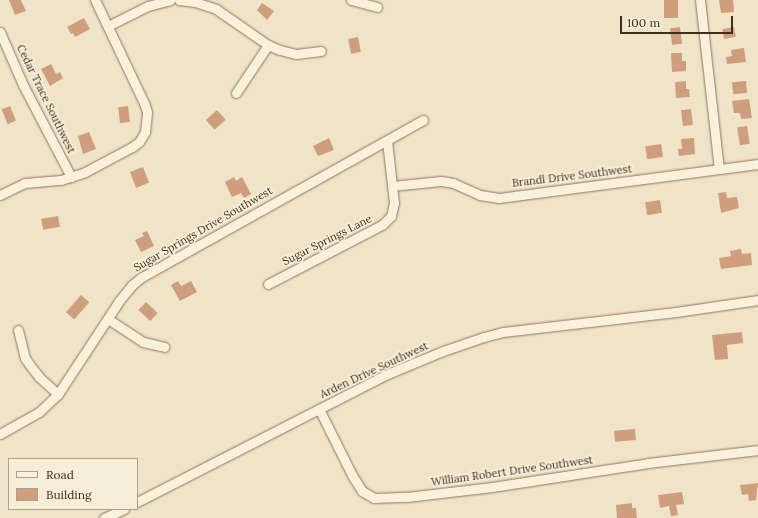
<!DOCTYPE html>
<html>
<head>
<meta charset="utf-8">
<style>
	body { margin:0 }
	#map { position:relative; width:758px; height:518px; overflow:hidden; background:#f0e4c8; font-family:Lora,serif }
	div>[style] { position:absolute }
	[style*='--x'] { left:calc(var(--x)*1px); top:calc(var(--y)*1px); width:calc(var(--w)*1px); rotate:calc(var(--a)*1deg) }
	.building>* { inset:0; background:#cf9f7d; transform-origin:0 0 }
	.roads { filter:drop-shadow(0 0 1px #8d765c) drop-shadow(0 0 1px #8d765c) }
	.minor>* { height:9px; margin:-4.5px; padding:0 4.5px; transform-origin:4.5px; border-radius:4.5px; background:#faf1dc }
	span { translate:-50% -50%; white-space:nowrap; text-align:center; line-height:1.15; -webkit-text-stroke:3.5px #f7eed8; paint-order:stroke }
	.street-label { font-size:11px; color:#3d2e20 }
	.legend { position:absolute; left:8px; top:458px; width:130px; height:52px; box-sizing:border-box; background:#f7eed8; border:1px solid #ada18e; margin:0; padding:5px 7px; list-style:none; font-size:12px; color:#3d2e20 }
	.legend li { display:flex; align-items:center; gap:8px; height:20px }
	.legend b { width:20px; border:1px solid #ada18e }
	.scale { position:absolute; left:620px; top:16px; width:113px; height:18px; box-sizing:border-box; border:2px solid #3d2e20; border-top:0; padding-left:5px; font-size:12px; line-height:14px; white-space:nowrap; color:#3d2e20; -webkit-text-stroke:3px #f7eed8; paint-order:stroke }
</style>
</head>
<body>
<div id="map">
	<div class="building">
		<i style="clip-path:polygon(9px 0,21px 0,26px 11px,15px 15px)"></i>
		<i style="left:664px;top:0;width:14px;height:18px"></i>
		<i style="clip-path:polygon(719px 0,733px 0,734px 12px,721px 13px)"></i>
		<i style="clip-path:polygon(262px 3px,274px 11px,267px 20px,257px 10px)"></i>
		<i style="clip-path:polygon(84px 18px,90px 29px,75px 37px,73px 33px,71px 34px,67px 27px)"></i>
		<i style="left:680px;top:27px;width:17px;height:10px;rotate:83deg"></i>
		<i style="left:734px;top:27px;width:10px;height:12px;rotate:79deg"></i>
		<i style="left:358px;top:37px;width:15px;height:10px;rotate:79deg"></i>
		<i style="clip-path:polygon(744px 48px,746px 62px,727px 64px,726px 57px,732px 56px,731px 50px)"></i>
		<i style="clip-path:polygon(671px 53px,682px 53px,682px 61px,686px 61px,686px 71px,672px 72px)"></i>
		<i style="clip-path:polygon(51px 64px,56px 74px,60px 72px,63px 78px,50px 86px,41px 69px)"></i>
		<i style="clip-path:polygon(686px 81px,686px 89px,689px 89px,690px 97px,676px 98px,675px 82px)"></i>
		<i style="left:746px;top:81px;width:12px;height:14px;rotate:85deg"></i>
		<i style="clip-path:polygon(749px 99px,752px 118px,741px 119px,740px 113px,734px 113px,732px 101px)"></i>
		<i style="left:10px;top:106px;width:16px;height:9px;rotate:68deg"></i>
		<i style="left:128px;top:106px;width:16px;height:10px;rotate:83deg"></i>
		<i style="left:691px;top:109px;width:16px;height:10px;rotate:83deg"></i>
		<i style="left:217px;top:110px;width:13px;height:15px;rotate:48deg"></i>
		<i style="left:747px;top:126px;width:18px;height:10px;rotate:81deg"></i>
		<i style="clip-path:polygon(89px 132px,96px 149px,83px 154px,78px 136px)"></i>
		<i style="clip-path:polygon(329px 138px,334px 150px,318px 156px,313px 146px)"></i>
		<i style="clip-path:polygon(694px 138px,695px 154px,679px 156px,678px 149px,682px 149px,681px 139px)"></i>
		<i style="left:661px;top:144px;width:13px;height:16px;rotate:81deg"></i>
		<i style="left:143px;top:167px;width:17px;height:14px;rotate:69deg"></i>
		<i style="clip-path:polygon(234px 177px,236px 181px,242px 177px,251px 194px,244px 198px,241px 193px,232px 197px,225px 182px)"></i>
		<i style="clip-path:polygon(726px 192px,727px 198px,737px 197px,739px 208px,721px 213px,718px 193px)"></i>
		<i style="left:660px;top:200px;width:13px;height:15px;rotate:81deg"></i>
		<i style="left:58px;top:216px;width:11px;height:17px;rotate:80deg"></i>
		<i style="clip-path:polygon(147px 231px,154px 246px,141px 252px,135px 240px,144px 236px,142px 233px)"></i>
		<i style="clip-path:polygon(741px 249px,742px 254px,751px 253px,752px 265px,721px 269px,719px 258px,731px 256px,730px 251px)"></i>
		<i style="clip-path:polygon(178px 281px,181px 286px,191px 281px,197px 292px,180px 301px,171px 285px)"></i>
		<i style="left:81px;top:295px;width:11px;height:23px;rotate:41deg"></i>
		<i style="left:146px;top:302px;width:16px;height:11px;rotate:43deg"></i>
		<i style="clip-path:polygon(742px 332px,743px 343px,727px 345px,728px 359px,715px 360px,712px 335px)"></i>
		<i style="left:635px;top:429px;width:11px;height:21px;rotate:85deg"></i>
		<i style="clip-path:polygon(758px 483px,756px 500px,749px 501px,748px 494px,742px 495px,740px 485px)"></i>
		<i style="clip-path:polygon(682px 492px,684px 504px,676px 505px,678px 515px,671px 516px,669px 506px,660px 508px,658px 495px)"></i>
		<i style="clip-path:polygon(632px 503px,632px 508px,636px 508px,637px 518px,617px 518px,616px 505px)"></i>
	</div>
	<div class="roads">
		<div class="minor">
			<i style="--x:179;--y:0;--w:16;--a:7"></i>
			<i style="--x:195;--y:2;--w:22;--a:18"></i>
			<i style="--x:216;--y:9;--w:63;--a:34.7"></i>
			<i style="--x:268;--y:45;--w:13;--a:23"></i>
			<i style="--x:280;--y:50;--w:16;--a:14"></i>
			<i style="--x:296;--y:54;--w:25;--a:-7"></i>
			<i style="--x:351;--y:0;--w:27;--a:15"></i>
			<i style="--x:700;--y:0;--w:170;--a:83.6"></i>
			<i style="--x:108;--y:26;--w:45;--a:-26.6"></i>
			<i style="--x:148;--y:6;--w:23;--a:-15"></i>
			<i style="--x:0;--y:32;--w:58;--a:66.5"></i>
			<i style="--x:23;--y:85;--w:104;--a:62.4"></i>
			<i style="--x:236;--y:93;--w:58;--a:-56.3"></i>
			<i style="--x:392;--y:186;--w:49;--a:-5.8"></i>
			<i style="--x:441;--y:181;--w:12;--a:9"></i>
			<i style="--x:453;--y:183;--w:30;--a:24"></i>
			<i style="--x:480;--y:195;--w:19;--a:9"></i>
			<i style="--x:499;--y:198;--w:261;--a:-7.5"></i>
			<i style="--x:0;--y:195;--w:28;--a:-26"></i>
			<i style="--x:25;--y:183;--w:36;--a:-5"></i>
			<i style="--x:61;--y:180;--w:25;--a:-18"></i>
			<i style="--x:85;--y:172;--w:53;--a:-28"></i>
			<i style="--x:132;--y:147;--w:9;--a:-36"></i>
			<i style="--x:139;--y:142;--w:12;--a:-59"></i>
			<i style="--x:145;--y:132;--w:20;--a:-84"></i>
			<i style="--x:147;--y:112;--w:9;--a:-108"></i>
			<i style="--x:144;--y:103;--w:114;--a:-115.4"></i>
			<i style="--x:268;--y:284;--w:128;--a:-27.4"></i>
			<i style="--x:382;--y:225;--w:13;--a:-45"></i>
			<i style="--x:391;--y:216;--w:13;--a:-77"></i>
			<i style="--x:394;--y:203;--w:62;--a:-96.4"></i>
			<i style="--x:108;--y:319;--w:42;--a:33.3"></i>
			<i style="--x:143;--y:342;--w:22;--a:13"></i>
			<i style="--x:18;--y:330;--w:29;--a:76"></i>
			<i style="--x:25;--y:358;--w:7;--a:56"></i>
			<i style="--x:29;--y:364;--w:16;--a:52"></i>
			<i style="--x:39;--y:377;--w:25;--a:42"></i>
			<i style="--x:319;--y:409;--w:74;--a:63.4"></i>
			<i style="--x:352;--y:475;--w:19;--a:58"></i>
			<i style="--x:362;--y:491;--w:14;--a:30"></i>
			<i style="--x:374;--y:498;--w:33;--a:-2"></i>
			<i style="--x:407;--y:497;--w:86;--a:-6.7"></i>
			<i style="--x:492;--y:487;--w:158;--a:-8.7"></i>
			<i style="--x:648;--y:463;--w:111;--a:-6.7"></i>
			<i style="--x:0;--y:434;--w:45;--a:-29.4"></i>
			<i style="--x:39;--y:412;--w:26;--a:-43"></i>
			<i style="--x:58;--y:394;--w:111;--a:-56.7"></i>
			<i style="--x:119;--y:301;--w:21;--a:-51"></i>
			<i style="--x:132;--y:285;--w:13;--a:-39"></i>
			<i style="--x:142;--y:277;--w:322;--a:-29.2"></i>
			<i style="--x:137;--y:502;--w:279;--a:-27.1"></i>
			<i style="--x:385;--y:375;--w:63;--a:-22.5"></i>
			<i style="--x:443;--y:351;--w:43;--a:-18.9"></i>
			<i style="--x:484;--y:337;--w:20;--a:-15"></i>
			<i style="--x:503;--y:332;--w:174;--a:-6.6"></i>
			<i style="--x:676;--y:312;--w:83;--a:-8.3"></i>
			<i style="--x:104;--y:518;--w:22;--a:-24"></i>
		</div>
	</div>
	<div class="street-label">
		<span style="left:46px;top:99px;rotate:64deg">Cedar Trace Southwest</span>
		<span style="left:572px;top:176px;rotate:-7deg">Brandl Drive Southwest</span>
		<span style="left:203px;top:229px;rotate:-30deg">Sugar Springs Drive Southwest</span>
		<span style="left:327px;top:240px;rotate:-27deg">Sugar Springs Lane</span>
		<span style="left:374px;top:370px;rotate:-25deg">Arden Drive Southwest</span>
		<span style="left:512px;top:471px;rotate:-8deg">William Robert Drive Southwest</span>
	</div>
	<ul class="legend">
	<li><b style="height:5px;background:#faf1dc"></b>Road</li>
	<li><b style="height:11px;background:#cf9f7d"></b>Building</li>
	</ul>
	<div class="scale">100 m</div>
</div>
</body>
</html>
